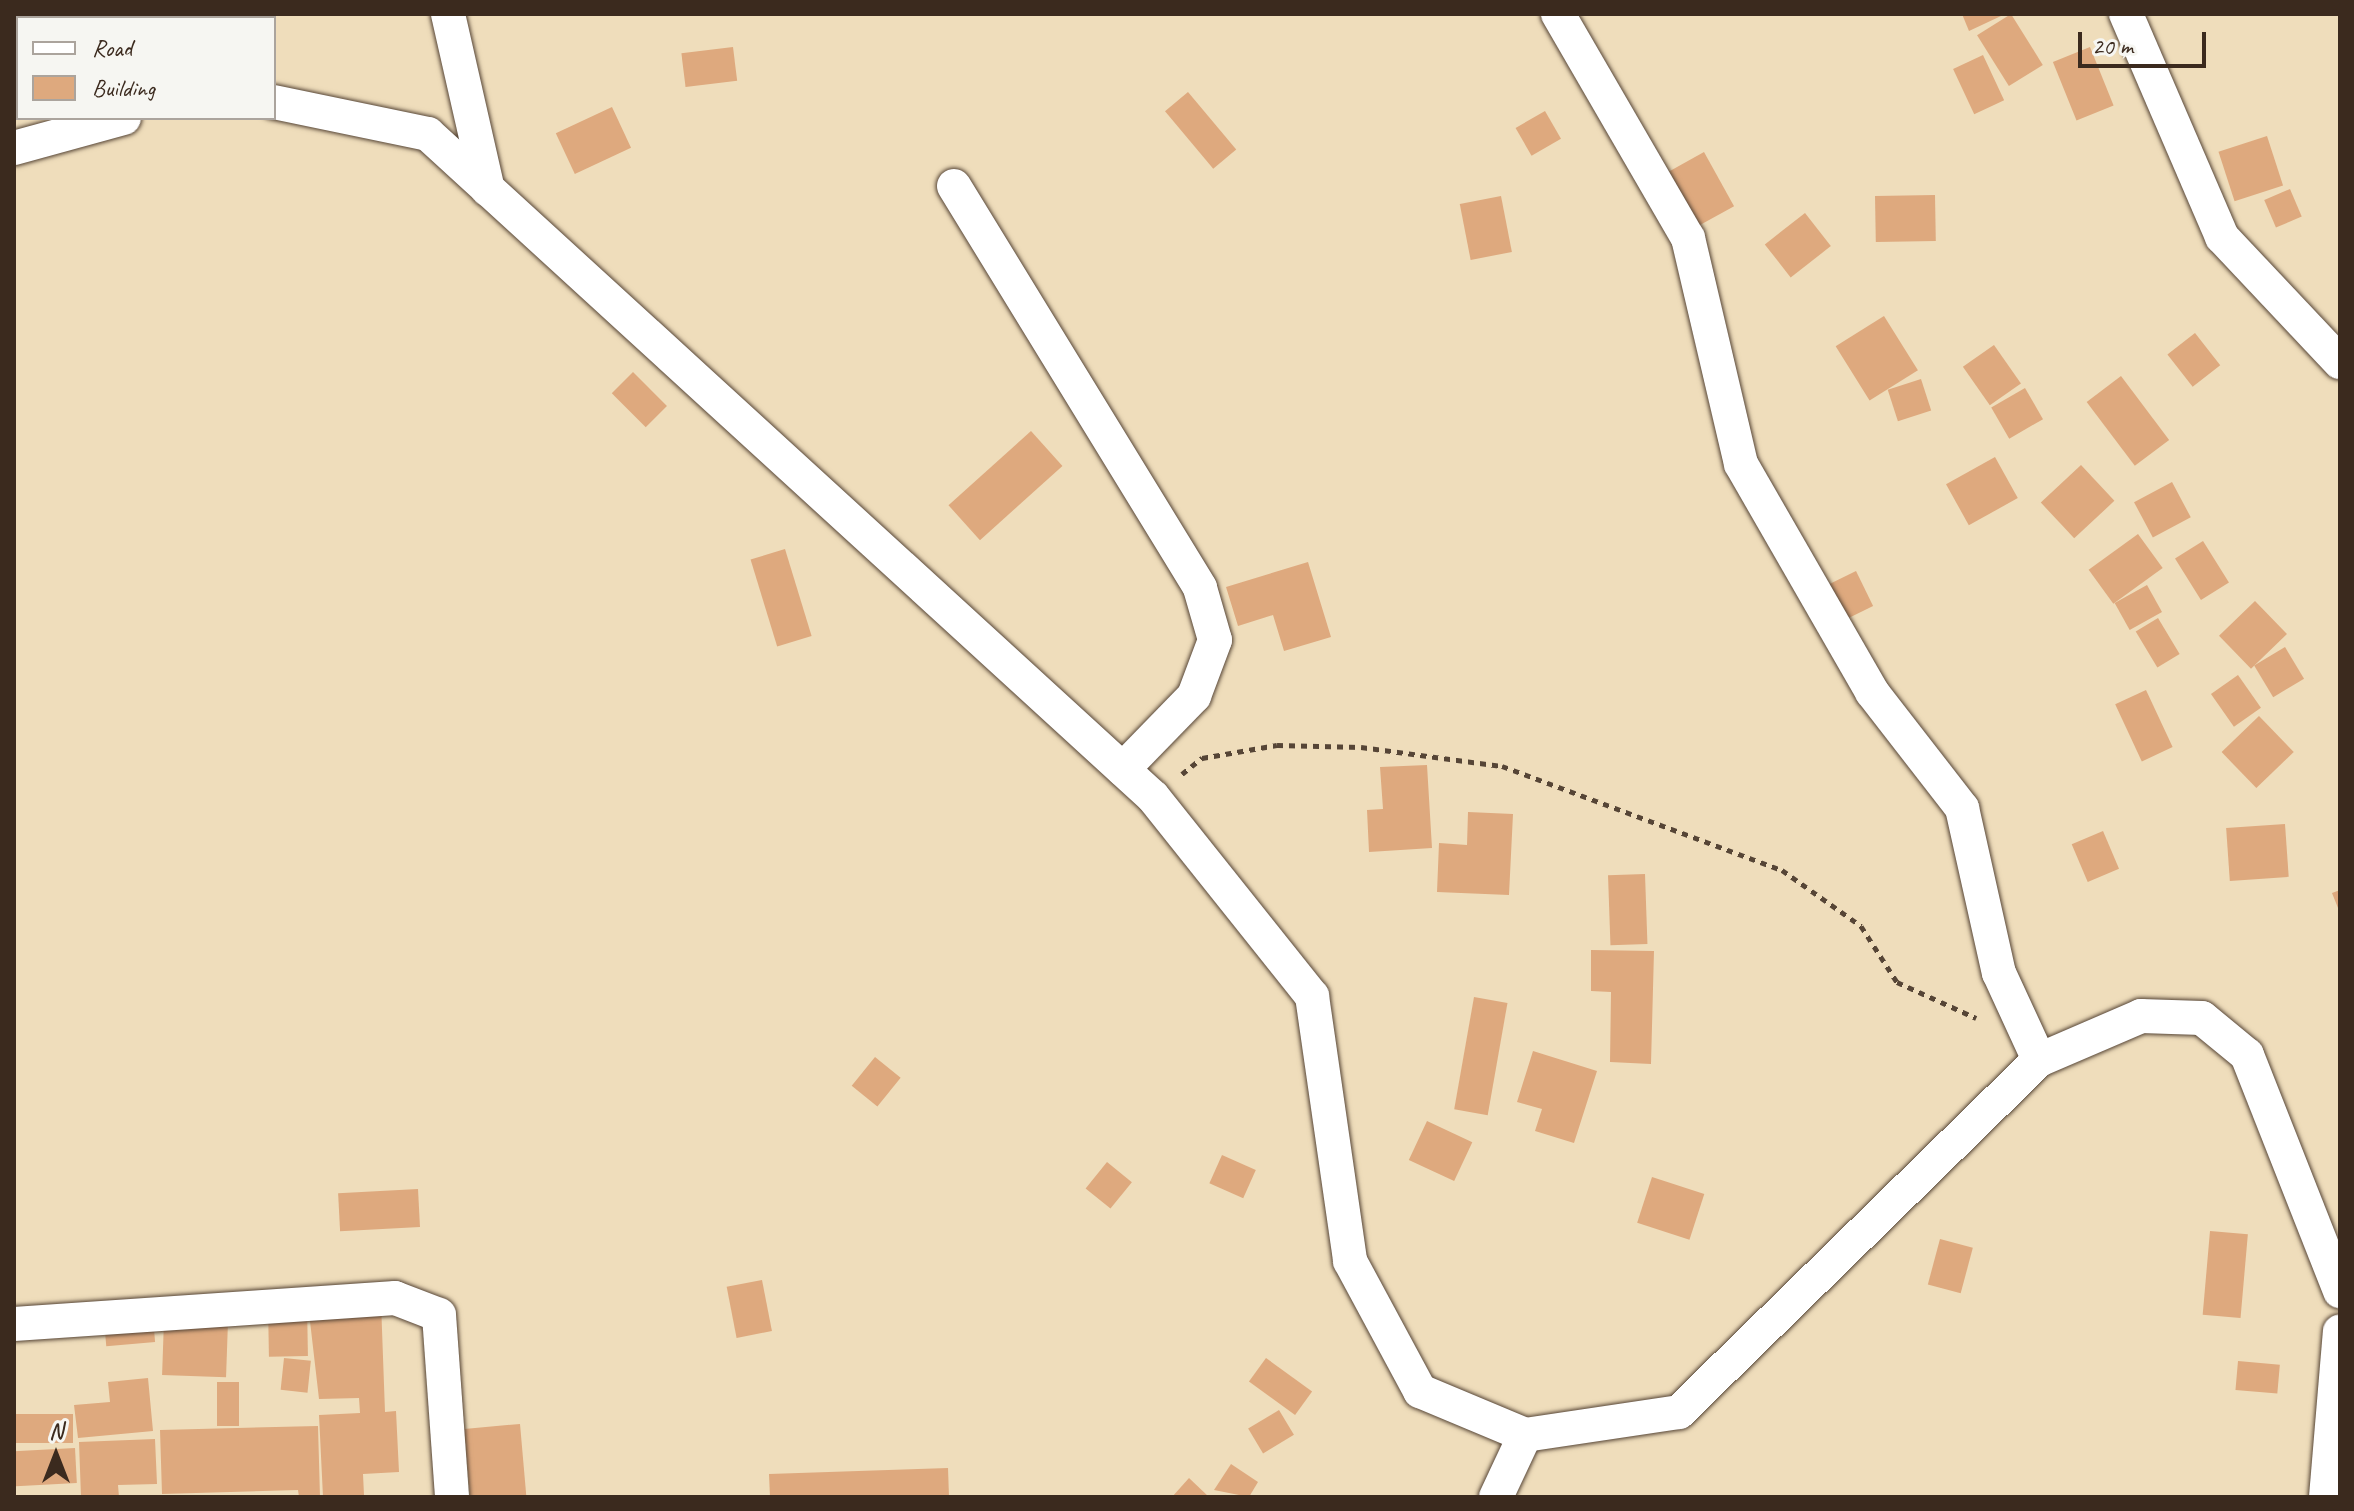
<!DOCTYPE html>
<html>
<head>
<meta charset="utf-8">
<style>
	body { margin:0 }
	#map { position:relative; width:2354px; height:1511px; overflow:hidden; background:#efddbb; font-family:Caveat,sans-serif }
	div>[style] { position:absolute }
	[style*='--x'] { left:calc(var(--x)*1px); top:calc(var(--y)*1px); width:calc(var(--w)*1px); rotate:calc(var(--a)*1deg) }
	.building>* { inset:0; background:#dea97e; transform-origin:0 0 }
	.path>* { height:5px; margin-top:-2.5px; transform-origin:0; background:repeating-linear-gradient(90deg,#564536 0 6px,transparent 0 12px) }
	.roads { filter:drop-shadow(0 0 2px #564536) drop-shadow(0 0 2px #564536) }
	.street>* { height:34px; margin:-17px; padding:0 17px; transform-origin:17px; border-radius:17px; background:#fff }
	span { translate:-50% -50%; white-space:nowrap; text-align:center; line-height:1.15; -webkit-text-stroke:7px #f6f6f2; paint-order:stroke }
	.frame { position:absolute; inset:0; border:16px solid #3b2a1e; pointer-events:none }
	.legend { position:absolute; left:16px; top:16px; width:260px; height:104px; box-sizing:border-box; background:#f6f6f2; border:2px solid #aba49d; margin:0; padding:10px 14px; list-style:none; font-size:24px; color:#3b2a1e }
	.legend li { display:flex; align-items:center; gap:16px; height:40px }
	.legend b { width:40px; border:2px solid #aba49d }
	.north { position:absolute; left:16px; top:1415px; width:80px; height:80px; -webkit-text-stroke:6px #f6f6f2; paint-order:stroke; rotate:0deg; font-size:22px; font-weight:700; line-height:32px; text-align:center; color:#3b2a1e }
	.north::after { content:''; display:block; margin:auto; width:28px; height:36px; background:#3b2a1e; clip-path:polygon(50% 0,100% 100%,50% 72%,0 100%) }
	.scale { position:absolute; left:2078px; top:32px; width:128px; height:36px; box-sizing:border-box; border:4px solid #3b2a1e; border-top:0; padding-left:10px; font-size:24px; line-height:28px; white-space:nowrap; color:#3b2a1e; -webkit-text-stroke:6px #f6f6f2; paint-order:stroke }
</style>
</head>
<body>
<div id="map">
	<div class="building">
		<i style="clip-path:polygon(1962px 14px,2000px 14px,2001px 16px,1969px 31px)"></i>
		<i style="left:2011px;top:14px;width:60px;height:40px;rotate:58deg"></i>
		<i style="left:733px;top:47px;width:34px;height:52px;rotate:83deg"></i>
		<i style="left:2090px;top:47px;width:63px;height:40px;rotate:68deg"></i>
		<i style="left:1983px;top:55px;width:50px;height:33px;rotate:65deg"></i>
		<i style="left:1188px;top:92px;width:75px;height:30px;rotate:50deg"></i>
		<i style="left:612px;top:107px;width:45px;height:62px;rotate:65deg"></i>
		<i style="left:1545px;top:111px;width:32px;height:34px;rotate:60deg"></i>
		<i style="left:2267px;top:136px;width:52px;height:51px;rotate:72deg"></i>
		<i style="left:1704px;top:152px;width:62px;height:40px;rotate:61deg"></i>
		<i style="left:2290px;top:189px;width:30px;height:28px;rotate:67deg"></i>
		<i style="left:1935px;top:195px;width:46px;height:60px;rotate:89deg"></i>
		<i style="left:1501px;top:196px;width:57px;height:42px;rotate:79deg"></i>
		<i style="left:1805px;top:213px;width:42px;height:51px;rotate:52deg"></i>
		<i style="left:1884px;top:316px;width:64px;height:57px;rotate:58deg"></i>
		<i style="left:2195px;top:333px;width:41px;height:35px;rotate:52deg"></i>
		<i style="left:1994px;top:345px;width:47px;height:38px;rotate:55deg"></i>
		<i style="left:633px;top:372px;width:48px;height:30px;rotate:45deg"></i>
		<i style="left:2121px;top:376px;width:80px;height:43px;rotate:53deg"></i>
		<i style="left:1921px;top:379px;width:33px;height:35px;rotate:72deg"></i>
		<i style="left:2025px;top:388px;width:36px;height:39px;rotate:60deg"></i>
		<i style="left:1031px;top:431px;width:47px;height:111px;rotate:48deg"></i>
		<i style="left:1995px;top:457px;width:47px;height:56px;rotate:61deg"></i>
		<i style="left:2081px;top:465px;width:49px;height:55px;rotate:47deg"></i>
		<i style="left:2172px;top:482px;width:40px;height:43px;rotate:62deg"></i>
		<i style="left:2138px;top:534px;width:42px;height:61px;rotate:54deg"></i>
		<i style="left:2203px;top:541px;width:49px;height:33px;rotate:58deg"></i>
		<i style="left:785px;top:549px;width:91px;height:36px;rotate:73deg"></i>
		<i style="clip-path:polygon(1308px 562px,1331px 637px,1284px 651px,1273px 615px,1238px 626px,1226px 587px)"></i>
		<i style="left:1856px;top:571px;width:39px;height:34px;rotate:64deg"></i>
		<i style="left:2147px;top:585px;width:31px;height:37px;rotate:61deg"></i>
		<i style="left:2255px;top:601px;width:46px;height:50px;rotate:46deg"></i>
		<i style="left:2158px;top:618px;width:42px;height:26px;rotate:59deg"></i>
		<i style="left:2285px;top:647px;width:37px;height:36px;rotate:59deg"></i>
		<i style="left:2238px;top:675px;width:40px;height:33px;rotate:55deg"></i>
		<i style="left:2146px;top:690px;width:63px;height:34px;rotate:65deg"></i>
		<i style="left:2259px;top:716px;width:50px;height:52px;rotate:46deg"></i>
		<i style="clip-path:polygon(1427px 765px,1432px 848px,1369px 852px,1367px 810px,1383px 809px,1380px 767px)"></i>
		<i style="clip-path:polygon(1468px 812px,1513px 814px,1509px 895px,1437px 892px,1439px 843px,1467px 845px)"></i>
		<i style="left:2285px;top:824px;width:53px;height:59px;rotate:86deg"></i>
		<i style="left:2103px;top:831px;width:41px;height:34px;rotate:67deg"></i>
		<i style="left:1645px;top:874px;width:70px;height:37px;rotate:88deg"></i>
		<i style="clip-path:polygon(2340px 890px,2340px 913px,2332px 893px)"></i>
		<i style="clip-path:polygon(1591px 950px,1654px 951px,1651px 1064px,1610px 1062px,1611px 992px,1591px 991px)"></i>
		<i style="left:1474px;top:997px;width:34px;height:114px;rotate:10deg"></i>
		<i style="clip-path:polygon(1533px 1051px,1597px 1071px,1574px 1143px,1535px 1131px,1542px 1109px,1517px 1102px)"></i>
		<i style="left:875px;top:1057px;width:33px;height:37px;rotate:39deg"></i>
		<i style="left:1427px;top:1121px;width:50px;height:43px;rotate:25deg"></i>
		<i style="left:1222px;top:1155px;width:37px;height:31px;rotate:24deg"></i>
		<i style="left:1107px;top:1162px;width:32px;height:34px;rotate:39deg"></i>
		<i style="left:1652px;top:1177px;width:55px;height:48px;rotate:18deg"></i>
		<i style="left:418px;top:1189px;width:38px;height:80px;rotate:87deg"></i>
		<i style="left:2210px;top:1231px;width:38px;height:84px;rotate:5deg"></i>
		<i style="left:1940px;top:1239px;width:34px;height:47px;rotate:15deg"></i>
		<i style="left:762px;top:1280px;width:52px;height:36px;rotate:79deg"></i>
		<i style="clip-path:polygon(381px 1302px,385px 1412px,396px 1411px,399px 1472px,363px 1474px,364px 1495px,323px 1497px,319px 1415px,360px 1413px,359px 1398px,319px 1399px,308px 1304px)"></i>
		<i style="left:307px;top:1303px;width:53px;height:39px;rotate:89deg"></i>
		<i style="left:153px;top:1318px;width:24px;height:49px;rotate:85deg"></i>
		<i style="left:164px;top:1320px;width:64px;height:55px;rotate:2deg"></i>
		<i style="left:284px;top:1358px;width:27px;height:32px;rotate:6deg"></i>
		<i style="left:1266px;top:1358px;width:57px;height:29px;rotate:36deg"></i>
		<i style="left:2238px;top:1361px;width:42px;height:29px;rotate:5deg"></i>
		<i style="clip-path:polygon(148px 1378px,153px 1431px,78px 1438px,74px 1405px,110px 1402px,108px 1382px)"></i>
		<i style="left:217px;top:1382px;width:22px;height:44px"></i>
		<i style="left:1279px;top:1410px;width:29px;height:36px;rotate:59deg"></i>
		<i style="left:73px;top:1414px;width:29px;height:59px;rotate:90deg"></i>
		<i style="left:520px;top:1424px;width:73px;height:56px;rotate:85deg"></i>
		<i style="clip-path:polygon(318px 1426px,320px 1497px,299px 1497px,298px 1490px,162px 1494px,160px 1430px)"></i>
		<i style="clip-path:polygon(155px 1439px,157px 1484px,118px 1485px,119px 1497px,81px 1497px,79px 1442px)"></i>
		<i style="left:75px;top:1448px;width:35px;height:61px;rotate:87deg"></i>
		<i style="clip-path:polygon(1231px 1464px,1258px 1482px,1249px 1497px,1214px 1490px)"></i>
		<i style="clip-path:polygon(948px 1468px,949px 1497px,770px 1497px,769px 1474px)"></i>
		<i style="clip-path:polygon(1189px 1478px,1209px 1497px,1172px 1497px)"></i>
	</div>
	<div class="path">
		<i style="--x:1182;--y:774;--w:26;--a:-39"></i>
		<i style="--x:1202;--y:758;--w:76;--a:-9.8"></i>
		<i style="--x:1277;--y:745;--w:84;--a:1.4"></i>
		<i style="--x:1361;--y:747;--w:142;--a:7.7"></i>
		<i style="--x:1502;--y:766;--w:299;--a:20.4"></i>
		<i style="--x:1782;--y:870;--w:97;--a:35.3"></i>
		<i style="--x:1861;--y:926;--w:67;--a:57.3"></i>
		<i style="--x:1897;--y:982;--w:87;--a:24.5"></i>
	</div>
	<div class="roads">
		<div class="street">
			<i style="--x:448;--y:14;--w:180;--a:77.2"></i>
			<i style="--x:1558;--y:14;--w:259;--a:59.9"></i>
			<i style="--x:1688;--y:238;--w:232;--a:76.8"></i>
			<i style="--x:1741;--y:464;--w:263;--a:60.1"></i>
			<i style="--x:1872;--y:692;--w:147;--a:52.2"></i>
			<i style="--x:1962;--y:808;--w:169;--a:77.4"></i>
			<i style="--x:1999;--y:973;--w:96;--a:65.3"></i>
			<i style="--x:2126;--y:14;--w:243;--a:66.7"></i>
			<i style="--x:2222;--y:237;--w:172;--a:46.7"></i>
			<i style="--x:274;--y:102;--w:157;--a:11.7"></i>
			<i style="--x:428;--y:134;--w:982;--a:42.44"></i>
			<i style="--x:1153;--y:797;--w:255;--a:51.4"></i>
			<i style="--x:1312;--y:996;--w:268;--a:81.8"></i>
			<i style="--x:1350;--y:1261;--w:148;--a:61.7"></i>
			<i style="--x:1420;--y:1391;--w:114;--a:22.7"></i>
			<i style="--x:1525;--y:1435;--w:156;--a:-8.5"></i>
			<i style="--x:1679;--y:1412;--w:503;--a:-44.36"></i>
			<i style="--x:2039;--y:1060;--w:111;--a:-23.3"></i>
			<i style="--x:2141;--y:1016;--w:61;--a:1.9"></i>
			<i style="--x:2202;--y:1018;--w:58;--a:39.4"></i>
			<i style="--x:2247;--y:1055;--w:254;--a:68.5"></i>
			<i style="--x:14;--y:148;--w:114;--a:-15.3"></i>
			<i style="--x:954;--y:186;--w:471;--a:58.5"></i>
			<i style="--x:1200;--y:588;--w:54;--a:73.9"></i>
			<i style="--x:1215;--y:640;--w:60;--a:110.6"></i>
			<i style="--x:1194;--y:696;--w:102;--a:134.2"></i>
			<i style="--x:14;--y:1324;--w:382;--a:-3.9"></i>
			<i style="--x:395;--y:1298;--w:47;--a:21.1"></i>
			<i style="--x:439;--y:1315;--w:182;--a:85.9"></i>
			<i style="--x:1496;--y:1497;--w:68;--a:-64.9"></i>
			<i style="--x:2326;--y:1497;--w:166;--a:-85.2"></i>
		</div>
	</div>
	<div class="frame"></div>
	<ul class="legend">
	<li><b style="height:10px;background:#fff"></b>Road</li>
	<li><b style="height:22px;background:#dea97e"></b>Building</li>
	</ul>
	<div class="north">N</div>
	<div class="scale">20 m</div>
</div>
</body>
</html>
